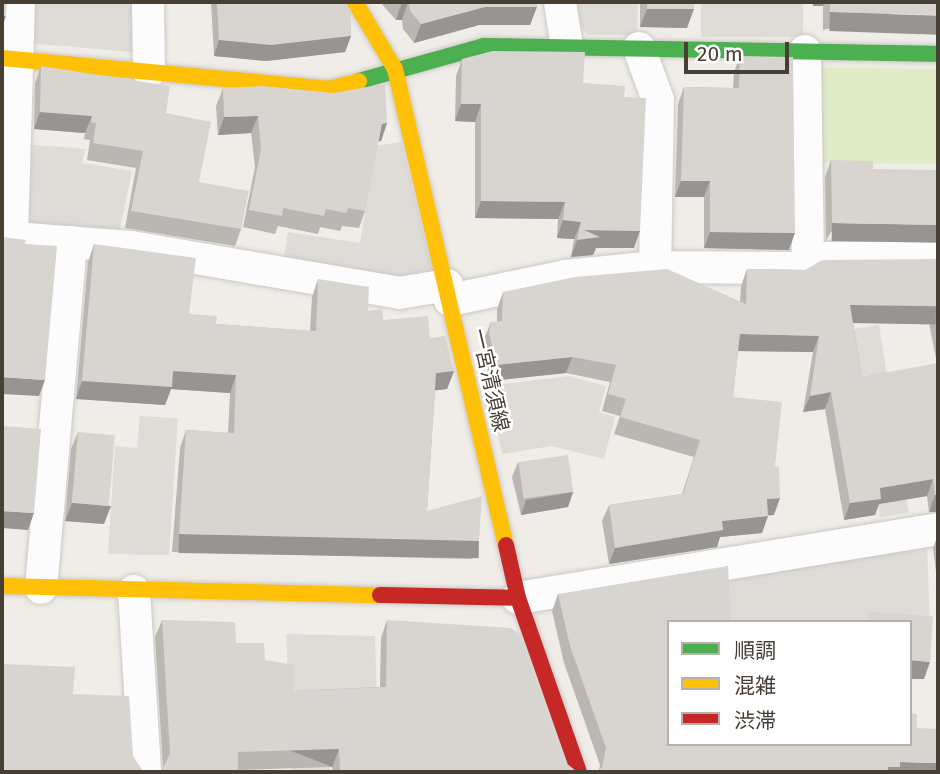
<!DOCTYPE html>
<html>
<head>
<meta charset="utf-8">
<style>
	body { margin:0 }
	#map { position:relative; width:940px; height:774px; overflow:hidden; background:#f0ede8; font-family:"Fira Sans","Noto Sans JP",sans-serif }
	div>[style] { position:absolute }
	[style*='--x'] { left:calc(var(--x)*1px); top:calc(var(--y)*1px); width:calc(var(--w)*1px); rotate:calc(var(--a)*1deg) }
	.green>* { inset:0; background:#e0ecc5; transform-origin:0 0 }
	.parking>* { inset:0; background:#dfdcd8; transform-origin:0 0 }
	.roads { filter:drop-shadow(0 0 2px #cdc9c4) drop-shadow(0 0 2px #cdc9c4) }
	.street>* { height:32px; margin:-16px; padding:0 16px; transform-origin:16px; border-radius:16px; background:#fdfcfc }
	.fast>* { height:16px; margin:-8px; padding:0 8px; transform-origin:8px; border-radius:8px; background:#4caf50 }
	.slow>* { height:16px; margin:-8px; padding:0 8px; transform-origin:8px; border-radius:8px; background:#ffc107 }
	.jam>* { height:16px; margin:-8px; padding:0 8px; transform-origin:8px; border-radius:8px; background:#c62828 }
	.wall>* { inset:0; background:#bab6b2 }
	.shaded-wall>* { inset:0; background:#979491; transform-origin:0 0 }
	.building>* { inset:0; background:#d8d4cf; transform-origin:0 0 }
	span { translate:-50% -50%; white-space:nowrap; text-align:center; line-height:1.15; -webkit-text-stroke:5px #fff; paint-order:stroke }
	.street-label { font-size:21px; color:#473e34 }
	.frame { position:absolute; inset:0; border:4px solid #473e34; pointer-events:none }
	.legend { position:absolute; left:667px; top:620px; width:245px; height:126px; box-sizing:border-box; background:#fff; border:2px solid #b5b2ae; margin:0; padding:9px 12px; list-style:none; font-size:21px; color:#473e34 }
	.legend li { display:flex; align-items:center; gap:14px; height:35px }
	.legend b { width:35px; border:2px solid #b5b2ae }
	.scale { position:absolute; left:684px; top:42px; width:105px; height:32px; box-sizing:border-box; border:4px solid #473e34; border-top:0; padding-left:9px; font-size:21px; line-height:24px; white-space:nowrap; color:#473e34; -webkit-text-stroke:5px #fff; paint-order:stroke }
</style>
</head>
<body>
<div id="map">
	<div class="green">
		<i style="left:811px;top:67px;width:127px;height:95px;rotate:1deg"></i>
	</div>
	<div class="parking">
		<i style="clip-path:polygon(29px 2px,143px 2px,143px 53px,28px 43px)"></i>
		<i style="clip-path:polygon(576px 2px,638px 2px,637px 35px,588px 35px,580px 26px)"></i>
		<i style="left:701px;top:2px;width:102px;height:35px"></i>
		<i style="clip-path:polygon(401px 142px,434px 277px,399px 282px,283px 263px,288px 232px,360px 243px,376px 146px)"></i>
		<i style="clip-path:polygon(25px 144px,85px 149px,82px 163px,132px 171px,118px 238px,20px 229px)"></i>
		<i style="left:879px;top:325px;width:190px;height:29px;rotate:81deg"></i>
		<i style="clip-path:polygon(569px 376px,606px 386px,599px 412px,615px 417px,604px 459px,552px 446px,502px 454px,488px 386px)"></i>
		<i style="clip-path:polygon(140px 416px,178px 418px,169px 555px,108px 554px,115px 446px,137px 448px)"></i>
		<i style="clip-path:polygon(927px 545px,930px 625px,730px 622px,724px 575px)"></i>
		<i style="clip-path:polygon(286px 634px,375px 636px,377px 697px,328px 734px,330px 772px,293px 772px)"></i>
	</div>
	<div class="roads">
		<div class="street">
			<i style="--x:148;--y:2;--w:70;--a:89.2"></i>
			<i style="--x:560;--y:2;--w:46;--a:81.2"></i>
			<i style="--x:639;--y:48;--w:55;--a:69.9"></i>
			<i style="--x:658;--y:100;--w:167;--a:91"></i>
			<i style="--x:805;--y:51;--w:207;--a:89.2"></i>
			<i style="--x:2;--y:237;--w:129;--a:4.4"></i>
			<i style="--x:131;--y:247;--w:272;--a:9.7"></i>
			<i style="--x:399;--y:293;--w:49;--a:-9.5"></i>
			<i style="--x:12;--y:237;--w:235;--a:-88.3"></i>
			<i style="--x:450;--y:300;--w:118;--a:-11.7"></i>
			<i style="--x:566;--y:276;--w:89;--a:-5.8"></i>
			<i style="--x:655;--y:267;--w:143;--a:0.4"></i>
			<i style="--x:798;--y:268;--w:14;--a:-45"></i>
			<i style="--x:808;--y:258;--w:130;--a:0"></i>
			<i style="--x:41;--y:588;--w:347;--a:-85"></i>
			<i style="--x:134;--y:591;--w:181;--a:86.5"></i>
			<i style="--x:518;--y:598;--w:426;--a:-9.3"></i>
		</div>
		<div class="fast">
			<i style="--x:359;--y:81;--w:130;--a:-15.6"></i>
			<i style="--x:484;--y:46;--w:454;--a:1"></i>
		</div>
		<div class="slow">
			<i style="--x:355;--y:2;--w:78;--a:59.2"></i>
			<i style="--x:395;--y:69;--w:489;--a:76.9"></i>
			<i style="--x:2;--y:58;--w:327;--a:5.4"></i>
			<i style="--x:328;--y:89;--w:32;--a:-14"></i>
			<i style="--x:2;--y:586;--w:378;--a:1.4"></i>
		</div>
		<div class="jam">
			<i style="--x:506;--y:545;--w:54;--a:77.2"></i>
			<i style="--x:518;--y:598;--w:184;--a:70.7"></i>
			<i style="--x:380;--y:595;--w:138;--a:1.2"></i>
		</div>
	</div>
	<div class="wall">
		<i style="clip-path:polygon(211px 2px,345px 2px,351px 36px,345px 52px,266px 61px,214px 56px)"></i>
		<i style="clip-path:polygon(380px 2px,537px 2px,530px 25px,479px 25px,414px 43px,403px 29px,402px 20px,396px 20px)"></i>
		<i style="clip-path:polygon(640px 2px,694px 2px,687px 28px,640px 27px)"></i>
		<i style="clip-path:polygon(813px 2px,938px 2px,823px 30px,823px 6px,813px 6px)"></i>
		<i style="clip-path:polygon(740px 56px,789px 250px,704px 248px,704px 197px,675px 197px,678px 104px,684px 87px,733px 88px,734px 72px)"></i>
		<i style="clip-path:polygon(462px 59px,583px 83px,624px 97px,634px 248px,596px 248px,593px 255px,571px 257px,574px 239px,557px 238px,558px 219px,475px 218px,475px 122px,455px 121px,456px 76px)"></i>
		<i style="clip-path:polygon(41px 66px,166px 113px,199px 182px,241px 229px,235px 246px,125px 228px,136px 168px,87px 160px,90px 140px,84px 139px,85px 133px,34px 129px,35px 83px)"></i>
		<i style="clip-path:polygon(223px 88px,387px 123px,381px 141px,378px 141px,365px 211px,359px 228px,342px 226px,340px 231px,320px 227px,318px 234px,278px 226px,275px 234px,243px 227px,255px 167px,251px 133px,218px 135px,216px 106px)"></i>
		<i style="clip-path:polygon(831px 160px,873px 169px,826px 240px,825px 177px)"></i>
		<i style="clip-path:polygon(94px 244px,189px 314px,216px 324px,310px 331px,312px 297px,318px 279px,383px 320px,430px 338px,454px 371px,447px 389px,435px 390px,427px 511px,472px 559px,172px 552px,180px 448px,186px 430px,228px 433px,230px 393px,171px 389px,165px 405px,76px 399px,88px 262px)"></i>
		<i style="clip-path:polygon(evenodd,938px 259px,938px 512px,929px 512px,927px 496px,879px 504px,875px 515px,844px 520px,825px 409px,803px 412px,813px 352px,738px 351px,733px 397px,775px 466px,774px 515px,768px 515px,762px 533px,720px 537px,717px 547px,609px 564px,602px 521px,609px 505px,682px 494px,694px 457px,614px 434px,620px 416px,602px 411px,610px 382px,566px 373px,490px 381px,483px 350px,484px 339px,491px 322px,497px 322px,497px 309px,503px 292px,740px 302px,741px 286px,747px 269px,805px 270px,938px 259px,853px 322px,929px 323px,937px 364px,862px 377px,853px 322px)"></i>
		<i style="clip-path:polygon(78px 432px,104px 524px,65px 521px,71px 449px)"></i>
		<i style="clip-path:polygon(518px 462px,573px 492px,568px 507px,521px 515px,512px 477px)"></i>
		<i style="clip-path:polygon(938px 535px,938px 588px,933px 548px)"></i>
		<i style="clip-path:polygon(558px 594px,669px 744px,917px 728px,599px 770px,600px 765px,564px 663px,552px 611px)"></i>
		<i style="clip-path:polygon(162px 620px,236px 643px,265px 660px,294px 691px,380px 687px,381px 638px,387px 620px,577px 772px,333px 772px,332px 767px,238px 770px,162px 770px,163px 767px,155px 637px)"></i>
	</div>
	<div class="shaded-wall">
		<i style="clip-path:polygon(402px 2px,408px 2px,402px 20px,396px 20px)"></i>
		<i style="clip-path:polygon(814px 2px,825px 2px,823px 6px,813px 6px)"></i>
		<i style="clip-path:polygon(485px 7px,537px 7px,530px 25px,479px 25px,414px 43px,421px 24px)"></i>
		<i style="clip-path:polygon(647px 9px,694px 9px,687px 28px,640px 27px)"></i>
		<i style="left:830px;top:12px;width:108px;height:19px;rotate:2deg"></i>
		<i style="clip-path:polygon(2px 16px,6px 16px,2px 27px)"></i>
		<i style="clip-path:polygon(351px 36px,345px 52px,266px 61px,214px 56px,219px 40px)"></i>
		<i style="clip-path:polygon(461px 104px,481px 104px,475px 122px,455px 121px)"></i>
		<i style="clip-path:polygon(40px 112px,92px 116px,85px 133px,34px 129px)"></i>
		<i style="clip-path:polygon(258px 116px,251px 133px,218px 135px,224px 117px)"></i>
		<i style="clip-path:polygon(387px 123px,381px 141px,375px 142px,382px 124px)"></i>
		<i style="clip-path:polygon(681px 181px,710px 181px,704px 197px,675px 197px)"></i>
		<i style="clip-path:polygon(481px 201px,565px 202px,558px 219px,475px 218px)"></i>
		<i style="clip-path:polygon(563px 220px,581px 222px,574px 239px,557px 238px)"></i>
		<i style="left:832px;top:223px;width:106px;height:18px;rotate:1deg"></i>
		<i style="clip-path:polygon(584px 230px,640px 231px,634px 248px,596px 248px,593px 255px,571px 257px,577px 240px)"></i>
		<i style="clip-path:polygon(710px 232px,795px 233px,789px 250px,704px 248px)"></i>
		<i style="left:850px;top:305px;width:86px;height:18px;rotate:1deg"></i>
		<i style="clip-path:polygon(740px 334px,819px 336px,813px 352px,734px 351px)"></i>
		<i style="clip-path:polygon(572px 357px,566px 373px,490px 381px,496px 365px)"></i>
		<i style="clip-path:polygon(173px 371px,236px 375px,230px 393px,171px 389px,165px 405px,76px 399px,82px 381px)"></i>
		<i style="clip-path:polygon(454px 371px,447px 389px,430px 391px,436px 373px)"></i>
		<i style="clip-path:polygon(2px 377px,45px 380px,39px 396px,2px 394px)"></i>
		<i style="clip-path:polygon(831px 392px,825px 409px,803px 412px,810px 396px)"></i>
		<i style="clip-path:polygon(933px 479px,927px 496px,879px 504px,875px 515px,844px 520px,850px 503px,880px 488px)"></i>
		<i style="clip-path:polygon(573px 492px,568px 507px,521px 515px,526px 500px)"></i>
		<i style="clip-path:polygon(935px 495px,938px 495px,938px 512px,929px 512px)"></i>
		<i style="clip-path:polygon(780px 498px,774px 515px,761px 516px,767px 499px)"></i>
		<i style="clip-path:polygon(72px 503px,111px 506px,104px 524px,65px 521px)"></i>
		<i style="clip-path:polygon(2px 511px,34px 513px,28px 530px,2px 528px)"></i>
		<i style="clip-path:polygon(768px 516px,762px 533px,720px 537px,717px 547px,609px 564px,615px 548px,722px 521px)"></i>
		<i style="left:179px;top:534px;width:300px;height:19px;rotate:1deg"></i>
		<i style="clip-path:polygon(910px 660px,930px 662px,924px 679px,910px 679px)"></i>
		<i style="left:339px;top:749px;width:19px;height:101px;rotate:111deg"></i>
		<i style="clip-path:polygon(900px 762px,938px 763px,938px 772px,886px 772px,888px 767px)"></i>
	</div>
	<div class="building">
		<i style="clip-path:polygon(2px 2px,7px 2px,6px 16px,2px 16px)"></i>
		<i style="clip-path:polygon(217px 2px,345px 2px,351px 12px,351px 36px,271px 45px,219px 40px)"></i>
		<i style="clip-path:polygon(409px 2px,537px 2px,537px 7px,485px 7px,421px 24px,410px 11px)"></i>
		<i style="left:647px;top:2px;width:47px;height:7px"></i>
		<i style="clip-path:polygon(830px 2px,938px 2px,938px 15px,830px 12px)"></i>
		<i style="clip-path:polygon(493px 51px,585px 52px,583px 83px,625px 86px,624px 97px,646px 98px,640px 231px,584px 230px,600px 237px,577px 240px,581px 222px,563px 220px,565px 202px,481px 201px,481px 104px,461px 104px,462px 59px)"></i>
		<i style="clip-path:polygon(740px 56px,793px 57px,795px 233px,710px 232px,710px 181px,681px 181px,684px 87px,739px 88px)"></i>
		<i style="clip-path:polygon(41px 66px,170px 86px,166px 113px,211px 122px,199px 182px,249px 191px,241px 229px,131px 211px,143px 151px,93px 143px,96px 123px,91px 122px,92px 116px,40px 112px)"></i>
		<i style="clip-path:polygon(385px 84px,387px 123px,382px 124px,365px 211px,348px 208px,346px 213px,326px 209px,324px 216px,283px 208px,282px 216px,249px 210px,261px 149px,258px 116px,224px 117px,223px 88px,263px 86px,333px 93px)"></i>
		<i style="clip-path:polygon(2px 91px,3px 91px,2px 148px)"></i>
		<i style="clip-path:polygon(831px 160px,873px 161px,873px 169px,938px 170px,938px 225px,832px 223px)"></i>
		<i style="clip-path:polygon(2px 237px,26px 240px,25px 244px,57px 246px,45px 380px,2px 377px)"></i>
		<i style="clip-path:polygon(94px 244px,196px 258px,189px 314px,217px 316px,216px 324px,316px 331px,318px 279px,369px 287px,368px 311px,382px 309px,383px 320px,428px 316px,430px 338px,445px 336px,454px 371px,436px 373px,427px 511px,482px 496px,479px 541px,179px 534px,186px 430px,234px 433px,236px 375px,173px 371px,172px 387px,82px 381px)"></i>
		<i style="clip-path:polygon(938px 259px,938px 322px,936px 306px,850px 305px,862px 377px,938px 363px,938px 495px,935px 495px,933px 479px,880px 488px,881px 499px,850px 503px,831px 392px,810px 396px,819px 336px,740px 334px,733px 397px,782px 402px,775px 466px,779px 467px,780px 498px,767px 499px,768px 516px,722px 521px,723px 530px,615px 548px,609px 505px,683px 494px,700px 440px,620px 417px,626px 399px,608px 394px,616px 365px,572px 357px,496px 365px,489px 333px,491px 322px,502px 321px,503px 292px,575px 277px,667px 269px,746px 304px,747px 269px,805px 270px,822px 260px)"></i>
		<i style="clip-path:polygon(2px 426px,41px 429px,34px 513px,2px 511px)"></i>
		<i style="left:78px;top:432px;width:37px;height:71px;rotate:5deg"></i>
		<i style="left:568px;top:455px;width:37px;height:50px;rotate:82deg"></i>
		<i style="clip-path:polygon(728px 566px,731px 622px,669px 622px,669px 744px,910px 744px,910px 713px,917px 714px,917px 728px,938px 729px,938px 763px,900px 762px,900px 767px,888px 767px,888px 772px,592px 772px,602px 768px,606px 748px,570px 646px,558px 594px)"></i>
		<i style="clip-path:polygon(868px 612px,933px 616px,930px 662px,910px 660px,910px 622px,867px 622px)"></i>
		<i style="clip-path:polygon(162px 620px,235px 622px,236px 643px,264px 643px,265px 660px,294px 665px,294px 691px,386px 687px,387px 620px,511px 628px,520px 634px,565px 762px,577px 772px,340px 772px,339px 749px,238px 752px,238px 772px,154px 772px,162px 770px,170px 754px)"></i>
		<i style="clip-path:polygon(2px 664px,75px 667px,73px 694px,129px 696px,133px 756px,143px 771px,149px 772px,2px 772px)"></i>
	</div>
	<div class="street-label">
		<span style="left:490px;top:380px;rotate:77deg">一宮清須線</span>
	</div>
	<div class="frame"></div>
	<ul class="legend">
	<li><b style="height:9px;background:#4caf50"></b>順調</li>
	<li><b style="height:9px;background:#ffc107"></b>混雑</li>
	<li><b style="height:9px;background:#c62828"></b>渋滞</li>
	</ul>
	<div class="scale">20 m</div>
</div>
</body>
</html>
